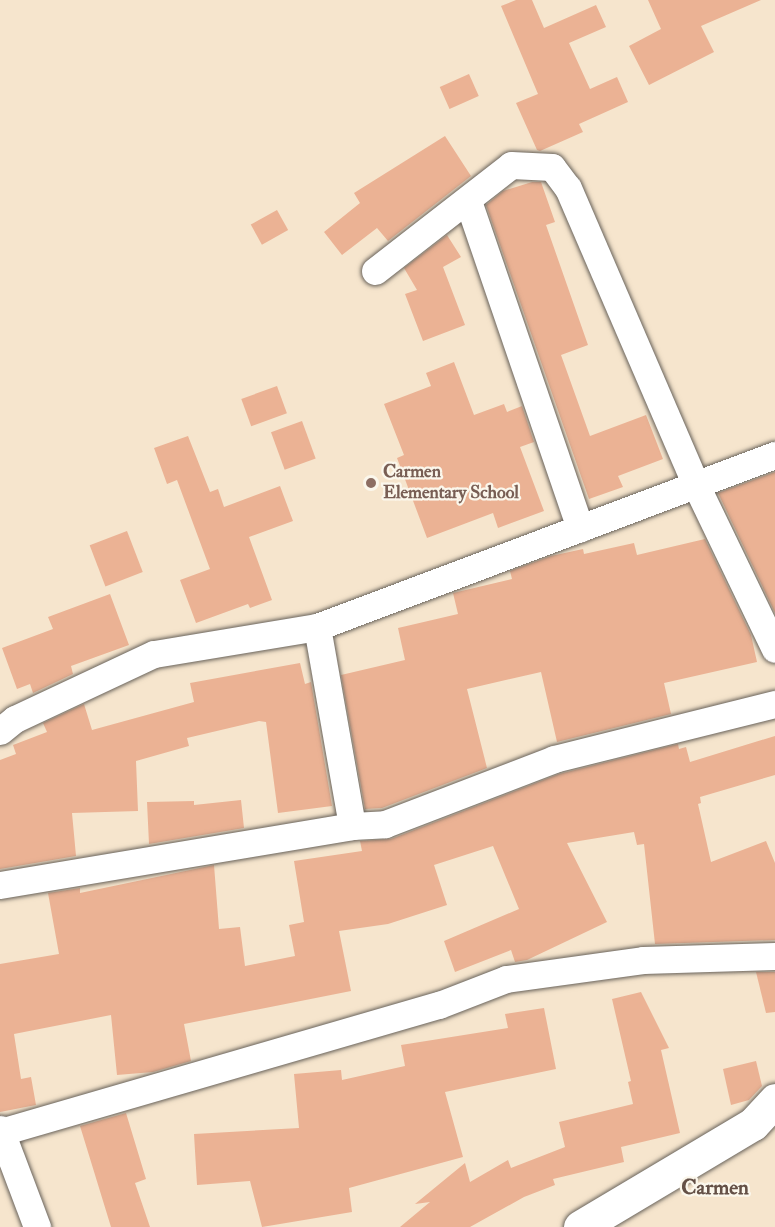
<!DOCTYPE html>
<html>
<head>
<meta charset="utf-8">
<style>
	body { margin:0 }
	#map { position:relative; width:775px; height:1227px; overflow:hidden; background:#f6e5cd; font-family:"IM FELL Double Pica",serif }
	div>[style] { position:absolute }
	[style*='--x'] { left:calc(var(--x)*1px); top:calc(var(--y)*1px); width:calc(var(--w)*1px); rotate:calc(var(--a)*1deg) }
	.building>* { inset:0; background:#ebb294; transform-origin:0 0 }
	.roads { filter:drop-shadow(0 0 2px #68625a) drop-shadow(0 0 2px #68625a) }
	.minor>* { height:27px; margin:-13.5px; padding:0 13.5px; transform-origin:13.5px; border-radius:13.5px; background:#fff }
	.tertiary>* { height:33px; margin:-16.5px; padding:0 16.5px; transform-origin:16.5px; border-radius:16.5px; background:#fff }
	.dots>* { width:16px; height:16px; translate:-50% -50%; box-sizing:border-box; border:3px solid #fbf7ec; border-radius:50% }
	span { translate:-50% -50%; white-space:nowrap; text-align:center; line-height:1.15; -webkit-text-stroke:4.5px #fbf7ec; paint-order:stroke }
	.education-label { font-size:18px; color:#785e54; font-weight:700 }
	.left { translate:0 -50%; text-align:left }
	.quarter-label { font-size:21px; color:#645046; font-weight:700 }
</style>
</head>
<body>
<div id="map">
	<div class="building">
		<i style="clip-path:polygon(516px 0,532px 0,544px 28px,596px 5px,606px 27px,569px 43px,590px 89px,617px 77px,628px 102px,579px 124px,583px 132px,540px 151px,537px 150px,516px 103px,538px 94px,501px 6px)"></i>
		<i style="clip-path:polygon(648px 0,761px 0,701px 26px,714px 52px,649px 85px,629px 46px,661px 29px)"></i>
		<i style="left:469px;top:74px;width:24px;height:32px;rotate:66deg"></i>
		<i style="clip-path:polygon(445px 136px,471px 176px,388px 241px,377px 228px,342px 255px,324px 232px,360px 203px,354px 193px)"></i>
		<i style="clip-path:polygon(532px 182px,541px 182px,555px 222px,546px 225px,588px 345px,561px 355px,590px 436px,646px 415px,663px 459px,618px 476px,623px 487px,589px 499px,486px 205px,503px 191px)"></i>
		<i style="left:277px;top:210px;width:23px;height:30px;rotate:61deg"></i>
		<i style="clip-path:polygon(447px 235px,461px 257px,443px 267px,465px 325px,423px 341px,405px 294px,417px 290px,404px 268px)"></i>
		<i style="clip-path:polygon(454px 362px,474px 415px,504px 404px,507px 412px,522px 406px,534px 442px,520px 447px,544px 511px,498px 528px,493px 513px,427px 538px,397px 458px,404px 455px,384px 404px,431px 386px,426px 373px)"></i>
		<i style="left:277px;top:386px;width:29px;height:38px;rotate:70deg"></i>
		<i style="left:302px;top:421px;width:40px;height:33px;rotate:70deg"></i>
		<i style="clip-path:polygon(188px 436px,210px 492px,218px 489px,224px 507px,280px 486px,293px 521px,249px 537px,272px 600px,250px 608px,248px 604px,196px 623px,180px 580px,210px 569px,177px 480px,167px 484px,154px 448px)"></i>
		<i style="clip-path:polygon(775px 472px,775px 613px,718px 493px)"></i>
		<i style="left:127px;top:531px;width:44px;height:40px;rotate:69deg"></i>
		<i style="clip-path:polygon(705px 539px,751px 635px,757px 662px,664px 683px,671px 714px,557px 742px,541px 672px,467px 689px,487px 768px,382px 808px,365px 809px,341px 675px,405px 660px,398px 628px,458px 614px,453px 593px,512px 579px,510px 571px,551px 556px,583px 549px,584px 554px,634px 543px,637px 555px)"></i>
		<i style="clip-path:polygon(110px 594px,129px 645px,71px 666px,73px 674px,33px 693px,30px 684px,17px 689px,2px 648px,53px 629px,48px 617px)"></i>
		<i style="clip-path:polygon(300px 663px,305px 684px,311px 682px,332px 806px,278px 813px,266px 722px,259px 721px,187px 738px,189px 746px,136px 761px,138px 811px,72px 813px,76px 856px,0 869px,0 760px,16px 754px,13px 745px,47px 732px,43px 723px,84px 704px,92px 730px,194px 702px,190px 683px)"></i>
		<i style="clip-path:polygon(775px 736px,775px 775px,700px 797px,701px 803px,698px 804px,711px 862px,766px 841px,775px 863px,775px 940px,655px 944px,644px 844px,637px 845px,634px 832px,567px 843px,607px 922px,527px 960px,515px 962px,511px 950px,455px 972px,444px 941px,519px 909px,493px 846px,434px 865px,447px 905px,388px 924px,339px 931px,351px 991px,184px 1024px,191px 1061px,153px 1072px,117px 1075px,111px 1015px,14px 1034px,21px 1079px,31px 1077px,36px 1105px,0 1112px,0 964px,59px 954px,48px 893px,80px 888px,80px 893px,214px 865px,219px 929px,240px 927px,245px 966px,295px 956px,289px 925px,304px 922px,294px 861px,362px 851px,360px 841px,391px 839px,559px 774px,678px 744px,679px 749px,686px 747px,690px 762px)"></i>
		<i style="clip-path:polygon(241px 800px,244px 828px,149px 844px,147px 802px,194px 801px,194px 805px)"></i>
		<i style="clip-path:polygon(756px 972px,775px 972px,775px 1012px,766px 1013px)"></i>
		<i style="clip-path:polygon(641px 992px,669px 1048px,661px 1050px,680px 1133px,621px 1147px,624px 1162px,553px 1179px,555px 1185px,524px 1197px,470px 1227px,400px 1227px,430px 1202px,415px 1204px,465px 1163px,470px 1182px,508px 1160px,511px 1168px,565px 1147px,559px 1122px,633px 1104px,628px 1082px,631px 1081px,612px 999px)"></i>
		<i style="clip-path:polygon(544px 1008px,556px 1069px,445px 1092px,463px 1157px,349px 1188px,352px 1212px,262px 1227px,250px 1181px,197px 1185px,194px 1134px,299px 1128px,294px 1074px,341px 1070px,342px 1080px,405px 1066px,401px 1045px,508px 1028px,505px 1014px)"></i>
		<i style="clip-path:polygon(756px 1061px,762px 1086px,749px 1100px,731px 1105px,723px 1069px)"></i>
		<i style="clip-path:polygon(126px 1113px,146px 1179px,135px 1183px,150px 1227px,111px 1227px,80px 1126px)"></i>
	</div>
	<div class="roads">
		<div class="minor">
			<i style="--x:468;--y:201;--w:346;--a:71.1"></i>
			<i style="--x:375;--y:271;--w:172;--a:-37.9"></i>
			<i style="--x:511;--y:165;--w:41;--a:2.8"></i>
			<i style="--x:552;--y:167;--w:26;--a:53"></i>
			<i style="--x:568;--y:188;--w:321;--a:66.7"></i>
			<i style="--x:695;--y:483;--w:184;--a:64.3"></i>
			<i style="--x:317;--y:627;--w:202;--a:80"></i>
			<i style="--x:0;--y:731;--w:19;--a:-39"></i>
			<i style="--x:15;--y:719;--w:153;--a:-25.1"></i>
			<i style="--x:154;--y:654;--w:165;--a:-9.4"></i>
			<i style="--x:317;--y:627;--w:489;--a:-20.6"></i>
			<i style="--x:0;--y:885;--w:357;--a:-9.5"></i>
			<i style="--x:352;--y:826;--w:33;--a:-3"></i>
			<i style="--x:385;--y:824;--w:181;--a:-21"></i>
			<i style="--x:554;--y:759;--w:228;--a:-14"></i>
			<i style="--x:0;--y:1129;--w:105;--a:69.3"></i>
			<i style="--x:1;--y:1132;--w:456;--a:-16.2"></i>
			<i style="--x:439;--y:1005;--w:72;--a:-21.2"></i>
			<i style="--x:506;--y:979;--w:138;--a:-7.9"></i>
			<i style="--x:643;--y:960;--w:132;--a:-1.7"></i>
		</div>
		<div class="tertiary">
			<i style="--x:580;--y:1227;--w:201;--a:-30.8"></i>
			<i style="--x:753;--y:1124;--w:33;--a:-47"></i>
		</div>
	</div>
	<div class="dots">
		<i style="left:371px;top:483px;background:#8d6e63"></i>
	</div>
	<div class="education-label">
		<span class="left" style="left:383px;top:483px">Carmen<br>Elementary School</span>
	</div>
	<div class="quarter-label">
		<span style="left:715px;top:1188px">Carmen</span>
	</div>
</div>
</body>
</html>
